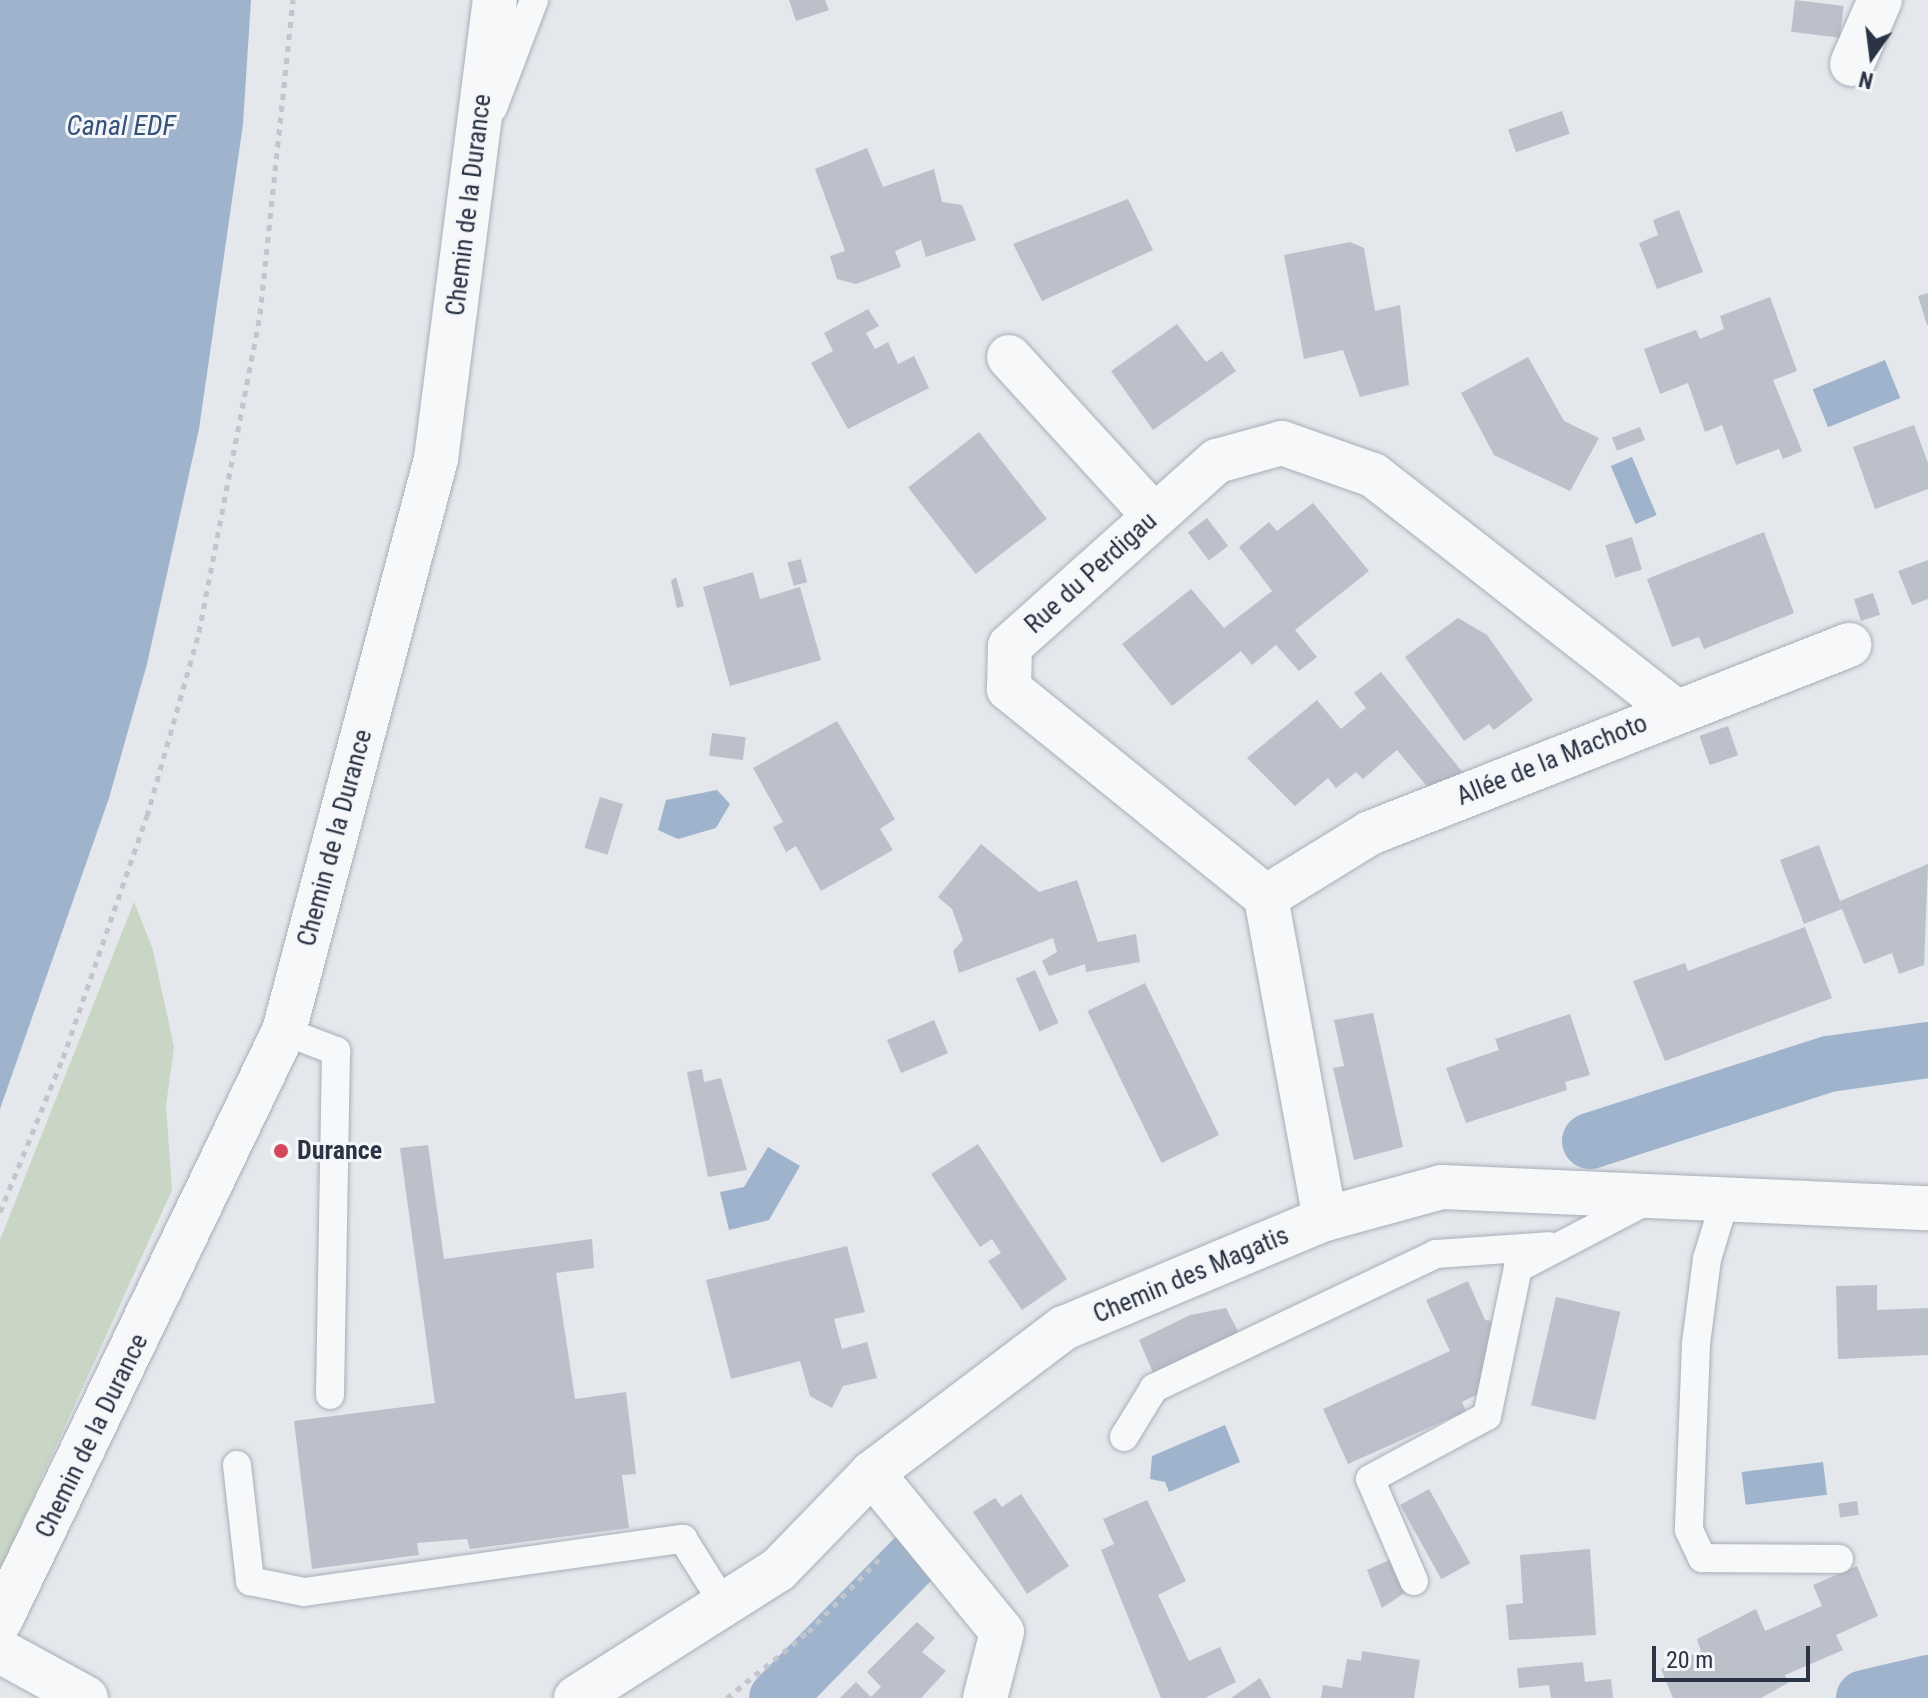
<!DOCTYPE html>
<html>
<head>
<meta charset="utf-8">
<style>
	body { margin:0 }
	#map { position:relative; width:1928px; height:1698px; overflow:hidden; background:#e4e7ec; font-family:"Roboto Condensed",sans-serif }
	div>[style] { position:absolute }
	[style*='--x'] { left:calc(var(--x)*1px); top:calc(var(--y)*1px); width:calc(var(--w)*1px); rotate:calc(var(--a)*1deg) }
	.green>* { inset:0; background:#c9d6c5 }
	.water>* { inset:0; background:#9fb4cc; transform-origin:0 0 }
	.canal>* { height:56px; margin:-28px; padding:0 28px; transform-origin:28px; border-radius:28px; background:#9fb4cc }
	.building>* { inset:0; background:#bbc0ca; transform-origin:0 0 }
	.path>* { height:5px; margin-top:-2.5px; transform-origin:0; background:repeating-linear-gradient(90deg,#c2c5cb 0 6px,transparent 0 12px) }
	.roads { filter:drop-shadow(0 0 2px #a9aeb7) drop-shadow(0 0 2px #a9aeb7) }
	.service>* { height:28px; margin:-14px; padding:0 14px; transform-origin:14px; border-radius:14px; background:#f7f8fa }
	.minor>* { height:44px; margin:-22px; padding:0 22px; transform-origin:22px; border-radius:22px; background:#f7f8fa }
	.dots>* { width:22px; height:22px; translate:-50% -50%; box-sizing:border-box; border:4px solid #f4f6f9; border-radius:50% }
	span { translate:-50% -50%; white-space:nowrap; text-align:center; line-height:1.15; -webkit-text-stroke:6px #f4f6f9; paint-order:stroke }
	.street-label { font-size:26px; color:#2b3445 }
	.poi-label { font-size:26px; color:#2b3445; font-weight:700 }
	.left { translate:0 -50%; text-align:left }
	.water-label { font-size:28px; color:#34527a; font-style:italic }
	.north { position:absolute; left:1832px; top:16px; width:80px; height:80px; -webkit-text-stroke:6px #f4f6f9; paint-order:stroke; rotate:194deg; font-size:22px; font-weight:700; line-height:32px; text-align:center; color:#2b3445 }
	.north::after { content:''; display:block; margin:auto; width:28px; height:36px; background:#2b3445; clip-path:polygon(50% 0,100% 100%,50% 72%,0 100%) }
	.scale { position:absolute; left:1652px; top:1646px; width:158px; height:36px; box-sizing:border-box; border:4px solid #2b3445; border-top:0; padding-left:10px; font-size:24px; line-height:28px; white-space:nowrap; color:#2b3445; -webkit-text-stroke:6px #f4f6f9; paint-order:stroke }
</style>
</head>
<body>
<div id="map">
	<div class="green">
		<i style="clip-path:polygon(134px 902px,153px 950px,174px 1047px,166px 1106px,172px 1190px,0 1570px,0 1240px)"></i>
	</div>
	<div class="water">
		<i style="clip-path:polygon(0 0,251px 0,243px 124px,199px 429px,147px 664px,109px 798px,0 1109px)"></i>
		<i style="left:1885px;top:360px;width:41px;height:78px;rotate:68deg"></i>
		<i style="left:1632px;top:457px;width:63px;height:23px;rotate:67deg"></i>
		<i style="clip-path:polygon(717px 790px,730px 804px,716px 828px,678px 839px,658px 830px,666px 800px)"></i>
		<i style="clip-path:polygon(768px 1147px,800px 1166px,769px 1220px,729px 1230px,720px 1192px,744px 1187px)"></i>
		<i style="clip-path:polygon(1225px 1425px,1240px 1462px,1169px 1492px,1165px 1482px,1150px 1479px,1152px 1456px)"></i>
		<i style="left:1823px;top:1462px;width:33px;height:82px;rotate:83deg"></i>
	</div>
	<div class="canal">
		<i style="--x:1590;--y:1141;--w:251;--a:-17.9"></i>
		<i style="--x:1829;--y:1064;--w:100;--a:-8"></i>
		<i style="--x:777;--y:1698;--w:199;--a:-45.6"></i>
		<i style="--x:1864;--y:1698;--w:66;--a:-13.2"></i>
	</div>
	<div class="building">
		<i style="clip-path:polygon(789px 0,825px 0,829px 10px,796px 21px)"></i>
		<i style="left:1795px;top:0;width:49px;height:32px;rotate:7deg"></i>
		<i style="left:1562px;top:111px;width:24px;height:57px;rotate:71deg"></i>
		<i style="clip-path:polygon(867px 148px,883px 187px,934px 169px,942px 202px,962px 205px,976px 240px,926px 257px,921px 240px,895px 251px,901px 267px,856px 284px,837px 279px,830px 256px,845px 251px,815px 169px)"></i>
		<i style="clip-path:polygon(1128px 199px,1153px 250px,1042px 301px,1013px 244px)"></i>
		<i style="clip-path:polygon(1679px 210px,1703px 272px,1657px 289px,1639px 243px,1658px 235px,1653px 220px)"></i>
		<i style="clip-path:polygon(1350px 242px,1364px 248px,1375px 311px,1400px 305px,1409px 385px,1360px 397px,1343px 350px,1304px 359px,1284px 255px)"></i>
		<i style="clip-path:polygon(1928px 293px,1928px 325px,1927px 325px,1918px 296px)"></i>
		<i style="clip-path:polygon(1770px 297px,1797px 371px,1773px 380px,1802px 451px,1783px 459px,1779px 449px,1736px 465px,1722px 425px,1705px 432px,1688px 383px,1660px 394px,1644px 349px,1696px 330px,1700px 339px,1724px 329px,1720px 316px)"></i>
		<i style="clip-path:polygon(868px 309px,879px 326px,866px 333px,875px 349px,888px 342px,898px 364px,914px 356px,929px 388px,848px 429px,811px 363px,833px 351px,824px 333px)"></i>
		<i style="clip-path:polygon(1177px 324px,1206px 362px,1222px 351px,1236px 371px,1153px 430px,1111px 371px)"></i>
		<i style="clip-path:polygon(1528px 357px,1564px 421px,1599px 438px,1570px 491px,1494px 455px,1461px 393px)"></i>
		<i style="clip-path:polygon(1914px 425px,1928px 463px,1928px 489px,1875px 509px,1853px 447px)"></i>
		<i style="left:1640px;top:427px;width:14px;height:30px;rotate:69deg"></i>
		<i style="left:979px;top:432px;width:110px;height:90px;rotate:52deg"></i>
		<i style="clip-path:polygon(1313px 503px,1369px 571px,1295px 630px,1317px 657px,1299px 671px,1276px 645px,1252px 665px,1241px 651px,1172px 706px,1122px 644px,1191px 589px,1224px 628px,1272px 591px,1239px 547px,1269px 522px,1277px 531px)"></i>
		<i style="left:1207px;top:518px;width:35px;height:24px;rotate:53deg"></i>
		<i style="clip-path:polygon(1764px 532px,1794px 613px,1704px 649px,1699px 637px,1672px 647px,1647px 579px)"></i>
		<i style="left:1632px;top:537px;width:34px;height:28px;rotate:73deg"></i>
		<i style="left:801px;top:559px;width:24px;height:14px;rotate:75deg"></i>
		<i style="clip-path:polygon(1928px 560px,1928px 599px,1912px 605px,1898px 571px)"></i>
		<i style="clip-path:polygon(753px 572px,760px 599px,800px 587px,821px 660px,730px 686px,703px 587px)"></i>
		<i style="clip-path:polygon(676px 577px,684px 606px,677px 608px,671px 581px)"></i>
		<i style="left:1873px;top:593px;width:23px;height:20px;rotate:72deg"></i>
		<i style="clip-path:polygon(1458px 618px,1487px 635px,1533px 700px,1494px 730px,1489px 724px,1464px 741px,1405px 657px)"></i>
		<i style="clip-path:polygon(1381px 672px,1465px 775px,1429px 789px,1397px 750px,1363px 779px,1356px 772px,1336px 788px,1328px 778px,1295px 806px,1247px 758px,1317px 700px,1341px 729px,1366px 708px,1354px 693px)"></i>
		<i style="clip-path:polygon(837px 721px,895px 819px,880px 829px,893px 850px,821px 891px,796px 846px,786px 852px,773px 827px,783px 822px,753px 768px)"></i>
		<i style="left:1728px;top:726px;width:31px;height:30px;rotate:71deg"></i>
		<i style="left:712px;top:733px;width:34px;height:23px;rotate:7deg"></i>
		<i style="left:600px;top:797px;width:24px;height:53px;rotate:17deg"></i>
		<i style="clip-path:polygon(981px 844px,1039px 892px,1077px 880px,1098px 942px,1136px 934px,1140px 962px,1086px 972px,1085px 964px,1049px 976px,1042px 961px,1057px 952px,1053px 938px,959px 973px,953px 951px,963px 940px,952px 909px,938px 897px)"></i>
		<i style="clip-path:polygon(1819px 845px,1840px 901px,1928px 864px,1924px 965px,1899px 974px,1892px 953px,1864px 964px,1842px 909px,1804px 924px,1780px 860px)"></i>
		<i style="clip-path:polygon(1805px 927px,1832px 998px,1665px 1061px,1633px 981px,1685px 963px,1688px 971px)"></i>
		<i style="left:1035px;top:970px;width:58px;height:21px;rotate:66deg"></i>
		<i style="left:1145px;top:983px;width:169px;height:64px;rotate:64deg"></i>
		<i style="clip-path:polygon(1373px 1013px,1403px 1147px,1354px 1160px,1333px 1068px,1344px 1066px,1334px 1020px)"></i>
		<i style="clip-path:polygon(1570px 1014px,1590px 1075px,1565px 1082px,1567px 1090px,1466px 1123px,1446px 1068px,1499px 1050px,1495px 1039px)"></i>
		<i style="left:934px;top:1020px;width:36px;height:51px;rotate:67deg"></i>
		<i style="clip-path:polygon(702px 1069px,704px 1082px,721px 1078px,747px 1170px,708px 1177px,687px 1072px)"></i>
		<i style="clip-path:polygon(978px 1144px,1067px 1279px,1022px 1310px,988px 1261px,1001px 1253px,992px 1239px,980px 1247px,931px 1174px)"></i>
		<i style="clip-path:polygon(428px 1145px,444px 1259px,592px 1239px,594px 1268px,556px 1273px,575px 1399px,626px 1392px,636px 1474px,622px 1475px,629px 1528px,470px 1549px,467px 1539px,417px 1543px,419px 1555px,312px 1569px,294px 1421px,435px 1403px,400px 1148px)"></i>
		<i style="clip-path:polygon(847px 1246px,865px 1312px,834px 1319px,842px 1349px,867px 1342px,877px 1378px,843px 1386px,832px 1408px,810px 1396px,800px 1361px,731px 1379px,706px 1280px)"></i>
		<i style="clip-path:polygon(1468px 1281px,1485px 1320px,1493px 1321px,1478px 1394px,1462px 1402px,1466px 1411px,1348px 1464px,1323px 1409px,1450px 1351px,1426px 1300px)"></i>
		<i style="clip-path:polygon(1877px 1285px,1877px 1310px,1928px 1308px,1928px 1355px,1838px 1359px,1836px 1286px)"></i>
		<i style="left:1556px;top:1297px;width:66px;height:111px;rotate:13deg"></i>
		<i style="clip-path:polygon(1226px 1308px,1240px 1335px,1154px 1375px,1139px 1340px,1190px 1315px)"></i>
		<i style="left:1429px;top:1489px;width:85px;height:33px;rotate:61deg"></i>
		<i style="clip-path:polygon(1021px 1494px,1069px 1566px,1027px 1594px,973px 1512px,995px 1498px,1002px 1507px)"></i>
		<i style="clip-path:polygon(1147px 1500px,1186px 1581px,1158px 1595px,1189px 1661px,1220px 1647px,1236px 1682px,1205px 1698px,1161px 1698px,1101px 1550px,1114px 1544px,1103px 1519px)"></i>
		<i style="left:1857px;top:1501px;width:14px;height:19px;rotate:82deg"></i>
		<i style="clip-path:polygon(1590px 1549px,1596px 1635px,1509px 1640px,1506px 1605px,1523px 1603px,1520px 1555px)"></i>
		<i style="clip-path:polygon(1394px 1558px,1409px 1590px,1382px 1608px,1367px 1570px)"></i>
		<i style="clip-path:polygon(1857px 1566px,1878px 1616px,1836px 1635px,1843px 1650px,1785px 1675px,1788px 1683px,1761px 1698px,1673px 1698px,1661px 1669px,1701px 1651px,1697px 1639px,1756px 1609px,1765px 1631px,1822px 1606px,1813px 1585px)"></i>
		<i style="clip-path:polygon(917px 1622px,935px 1638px,922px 1652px,946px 1671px,921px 1698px,840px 1698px,856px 1682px,871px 1697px,881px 1687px,867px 1672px)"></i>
		<i style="clip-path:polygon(1362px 1651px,1420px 1660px,1414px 1698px,1321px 1698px,1323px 1685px,1342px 1688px,1347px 1659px,1361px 1661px)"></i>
		<i style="clip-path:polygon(1583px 1662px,1585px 1682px,1611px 1679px,1613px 1698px,1551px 1698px,1549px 1685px,1519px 1688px,1517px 1668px)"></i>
		<i style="clip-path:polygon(1260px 1678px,1271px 1698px,1231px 1698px)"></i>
	</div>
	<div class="path">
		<i style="--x:0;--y:1212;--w:166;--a:-67.8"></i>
		<i style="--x:63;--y:1058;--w:256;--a:-70.9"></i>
		<i style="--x:147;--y:816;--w:191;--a:-74.2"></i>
		<i style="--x:199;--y:632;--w:324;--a:-79.1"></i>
		<i style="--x:260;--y:314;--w:316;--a:-84"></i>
		<i style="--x:727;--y:1698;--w:104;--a:-39.2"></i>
		<i style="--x:808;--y:1632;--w:103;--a:-45.8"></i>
	</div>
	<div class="roads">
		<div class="service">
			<i style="--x:493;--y:108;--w:116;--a:-69.2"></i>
			<i style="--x:284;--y:1031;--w:56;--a:21"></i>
			<i style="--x:336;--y:1051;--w:344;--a:91"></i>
			<i style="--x:1725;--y:1200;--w:62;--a:107"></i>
			<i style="--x:1707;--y:1259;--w:86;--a:97.4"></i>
			<i style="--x:1696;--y:1344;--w:186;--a:92.2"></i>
			<i style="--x:1689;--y:1530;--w:31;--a:65"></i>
			<i style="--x:1702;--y:1558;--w:137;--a:0.4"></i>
			<i style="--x:1124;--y:1437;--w:57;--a:-58.5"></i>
			<i style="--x:1154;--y:1388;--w:312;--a:-25.4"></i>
			<i style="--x:1436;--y:1254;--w:113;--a:-4"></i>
			<i style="--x:237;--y:1465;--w:117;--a:83.6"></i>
			<i style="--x:250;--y:1581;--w:55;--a:11.5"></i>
			<i style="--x:304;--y:1592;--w:383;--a:-8"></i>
			<i style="--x:683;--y:1539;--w:79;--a:57.9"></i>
			<i style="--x:1414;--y:1581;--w:111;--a:-113.3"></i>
			<i style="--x:1370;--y:1479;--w:133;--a:-28.3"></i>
			<i style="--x:1487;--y:1416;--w:151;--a:-78.2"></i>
			<i style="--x:1518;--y:1268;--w:149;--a:-27.6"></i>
		</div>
		<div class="minor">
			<i style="--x:1852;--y:64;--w:70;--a:-66.4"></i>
			<i style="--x:1009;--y:357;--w:215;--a:47.6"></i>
			<i style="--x:1266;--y:897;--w:122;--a:-31.6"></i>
			<i style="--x:1370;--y:833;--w:515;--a:-21.43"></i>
			<i style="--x:1325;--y:1219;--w:327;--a:-100.4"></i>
			<i style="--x:1266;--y:897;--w:331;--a:-141"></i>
			<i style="--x:1009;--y:689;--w:43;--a:-88.7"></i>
			<i style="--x:1010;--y:646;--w:278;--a:-41.8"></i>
			<i style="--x:1217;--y:461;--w:67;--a:-15.5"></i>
			<i style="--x:1282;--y:443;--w:96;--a:19.4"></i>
			<i style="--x:1373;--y:475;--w:383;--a:38"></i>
			<i style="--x:872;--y:1473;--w:205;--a:50.7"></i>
			<i style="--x:1002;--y:1632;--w:68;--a:104.4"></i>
			<i style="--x:0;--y:1621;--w:655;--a:-64.3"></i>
			<i style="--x:284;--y:1031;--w:592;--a:-75.12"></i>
			<i style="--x:436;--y:459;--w:463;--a:-82.7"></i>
			<i style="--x:0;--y:1651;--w:98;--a:28.7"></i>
			<i style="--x:576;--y:1698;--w:239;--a:-32.4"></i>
			<i style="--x:778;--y:1570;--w:135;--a:-45.9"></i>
			<i style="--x:872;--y:1473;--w:241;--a:-37.1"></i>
			<i style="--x:1064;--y:1328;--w:283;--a:-22.7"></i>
			<i style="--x:1325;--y:1219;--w:121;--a:-15.3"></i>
			<i style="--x:1442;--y:1187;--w:486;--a:2.5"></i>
		</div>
	</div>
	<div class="dots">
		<i style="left:281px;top:1151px;background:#d1495b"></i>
	</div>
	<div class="street-label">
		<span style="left:469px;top:205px;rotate:-83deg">Chemin de la Durance</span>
		<span style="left:1091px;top:573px;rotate:-42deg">Rue du Perdigau</span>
		<span style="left:1552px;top:760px;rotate:-22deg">Allée de la Machoto</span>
		<span style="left:335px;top:838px;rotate:-75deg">Chemin de la Durance</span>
		<span style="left:1191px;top:1275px;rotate:-23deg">Chemin des Magatis</span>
		<span style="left:92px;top:1436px;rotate:-64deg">Chemin de la Durance</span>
	</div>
	<div class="poi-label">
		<span class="left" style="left:297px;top:1151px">Durance</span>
	</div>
	<div class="water-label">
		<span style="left:121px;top:126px">Canal EDF</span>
	</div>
	<div class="north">N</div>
	<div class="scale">20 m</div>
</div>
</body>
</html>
